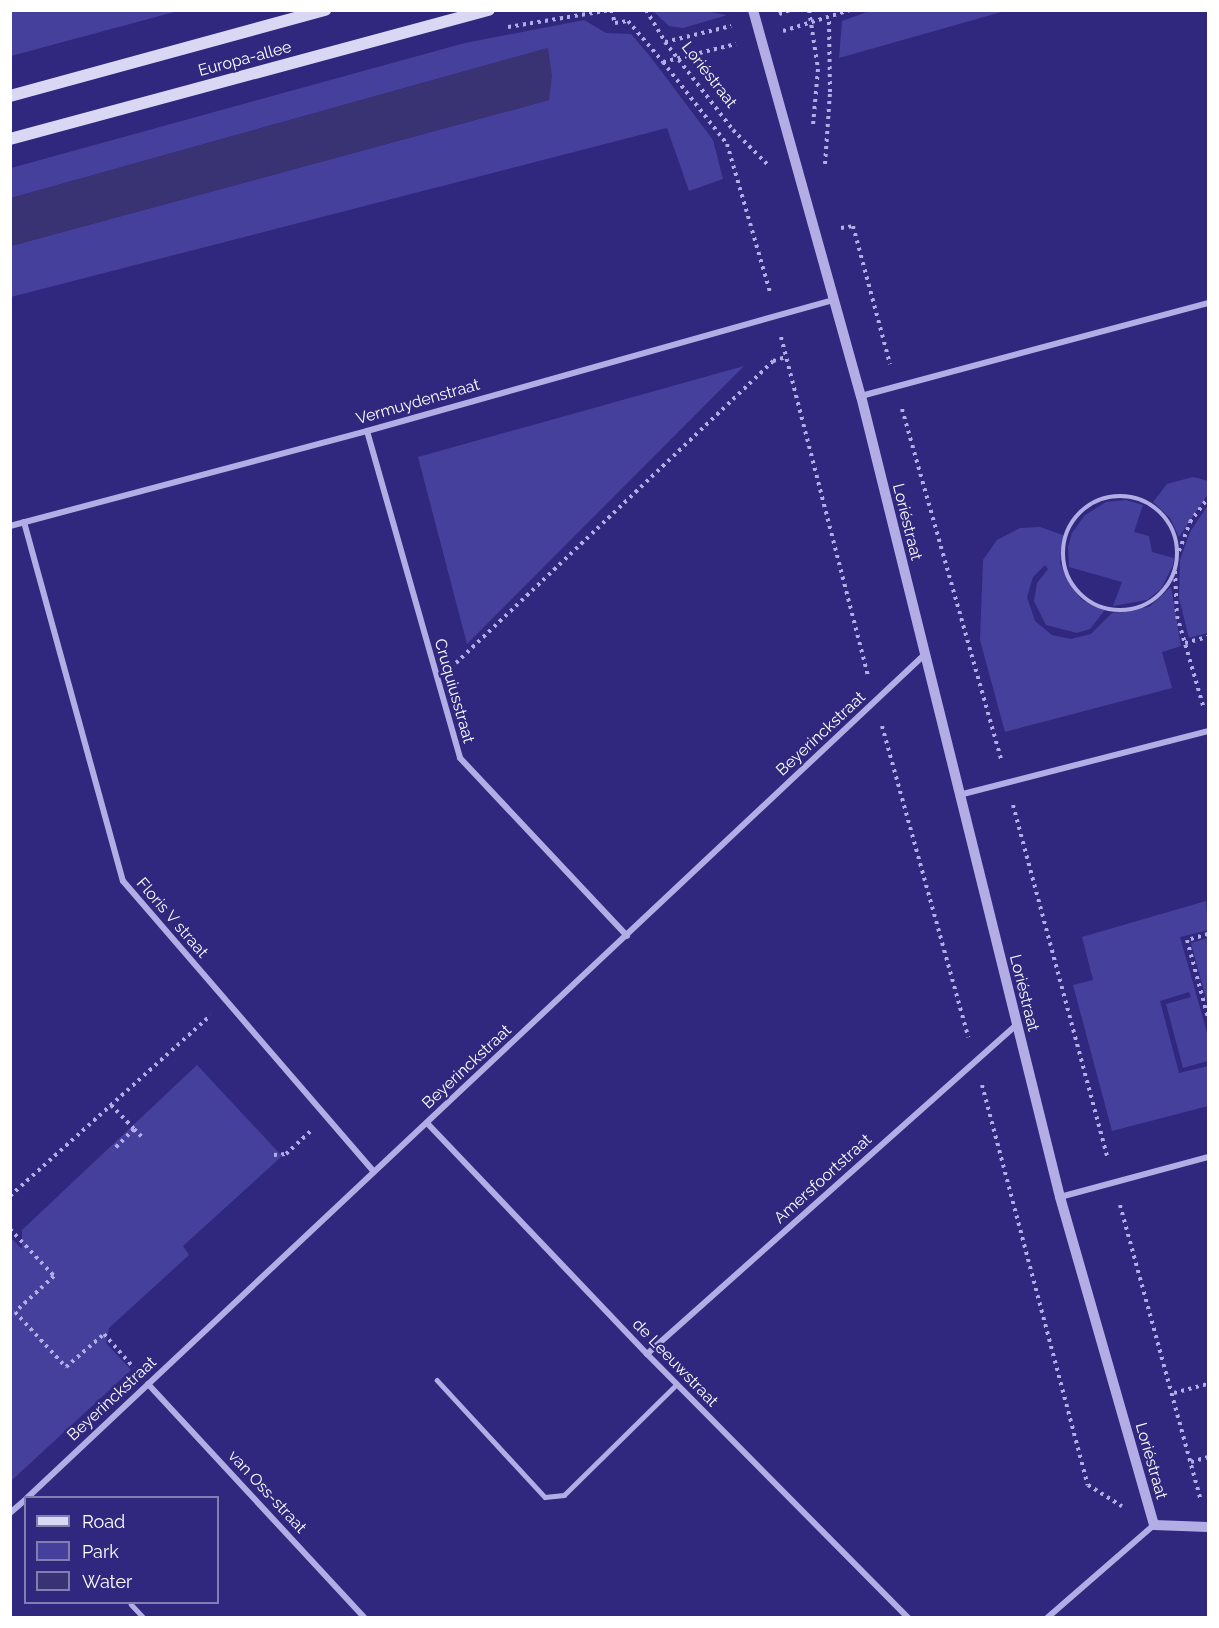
<!DOCTYPE html>
<html>
<head>
<meta charset="utf-8">
<style>
	body { margin:0 }
	#map { position:relative; width:1219px; height:1628px; overflow:hidden; background:#30287e; font-family:Raleway,sans-serif }
	div>[style] { position:absolute }
	[style*='--x'] { left:calc(var(--x)*1px); top:calc(var(--y)*1px); width:calc(var(--w)*1px); rotate:calc(var(--a)*1deg) }
	.green>* { inset:0; background:#46409d }
	.water>* { inset:0; background:#393273 }
	.path>* { height:4px; margin-top:-2px; transform-origin:0; background:repeating-linear-gradient(90deg,#b2aee5 0 3px,transparent 0 7.5px) }
	.path>.ring { margin:-2px; padding:0; box-sizing:content-box; background:none; border:4px solid #b2aee5; border-radius:50% }
	.service>* { height:4.5px; margin:-2.25px; padding:0 2.25px; transform-origin:2.25px; border-radius:2.25px; background:#b2aee5 }
	.minor>* { height:6px; margin:-3px; padding:0 3px; transform-origin:3px; border-radius:3px; background:#b2aee5 }
	.tertiary>* { height:10px; margin:-5px; padding:0 5px; transform-origin:5px; border-radius:5px; background:#b2aee5 }
	.secondary>* { height:12px; margin:-6px; padding:0 6px; transform-origin:6px; border-radius:6px; background:#dad7f5 }
	span { translate:-50% -50%; white-space:nowrap; text-align:center; line-height:1.15; -webkit-text-stroke:4.5px #30287e; paint-order:stroke }
	.street-label { font-size:16px; color:#fff }
	.frame { position:absolute; inset:0; border:12px solid #fff; pointer-events:none }
	.legend { position:absolute; left:24px; top:1496px; width:195px; height:108px; box-sizing:border-box; background:#30287e; border:2px solid #837eb2; margin:0; padding:8px 10px; list-style:none; font-size:18px; color:#fff }
	.legend li { display:flex; align-items:center; gap:12px; height:30px }
	.legend b { width:30px; border:2px solid #837eb2 }
</style>
</head>
<body>
<div id="map">
	<div class="green">
		<i style="clip-path:polygon(11px 10px,178px 10px,178px 11px,11px 56px)"></i>
		<i style="clip-path:polygon(653px 11px,705px 11px,727px 15px,683px 28px,669px 26px)"></i>
		<i style="clip-path:polygon(870px 11px,870px 10px,1005px 11px,839px 58px,842px 21px)"></i>
		<i style="clip-path:polygon(584px 20px,606px 33px,631px 34px,649px 55px,713px 140px,723px 179px,689px 191px,667px 128px,11px 297px,11px 246px,549px 100px,548px 48px,11px 198px,11px 168px,465px 43px)"></i>
		<i style="clip-path:polygon(744px 366px,467px 644px,418px 457px)"></i>
		<i style="clip-path:polygon(1193px 477px,1208px 481px,1208px 494px,1179px 537px,1170px 518px,1153px 502px,1167px 484px)"></i>
		<i style="clip-path:polygon(1126px 500px,1143px 505px,1134px 532px,1149px 536px,1152px 552px,1174px 558px,1173px 565px,1161px 589px,1147px 600px,1113px 606px,1122px 582px,1069px 567px,1068px 547px,1072px 533px,1085px 515px,1106px 502px)"></i>
		<i style="clip-path:polygon(1208px 505px,1208px 633px,1189px 638px,1179px 598px,1180px 560px,1190px 532px)"></i>
		<i style="clip-path:polygon(1040px 527px,1063px 535px,1060px 563px,1069px 583px,1082px 600px,1105px 610px,1090px 629px,1077px 633px,1046px 625px,1034px 601px,1037px 583px,1048px 569px,1045px 565px,1033px 577px,1027px 597px,1035px 621px,1052px 635px,1071px 639px,1091px 634px,1112px 613px,1149px 607px,1171px 587px,1181px 646px,1162px 652px,1172px 688px,1005px 732px,980px 640px,983px 560px,997px 540px,1020px 528px)"></i>
		<i style="clip-path:polygon(1206px 901px,1208px 930px,1180px 937px,1208px 1036px,1208px 1061px,1183px 1068px,1166px 1004px,1191px 997px,1189px 992px,1160px 1001px,1179px 1073px,1208px 1066px,1208px 1106px,1112px 1131px,1073px 985px,1093px 980px,1082px 937px)"></i>
		<i style="clip-path:polygon(1208px 938px,1208px 1006px,1191px 943px)"></i>
		<i style="clip-path:polygon(197px 1065px,282px 1156px,183px 1246px,189px 1255px,109px 1328px,106px 1343px,131px 1370px,11px 1481px,11px 1238px,22px 1249px,22px 1230px)"></i>
	</div>
	<div class="water">
		<i style="clip-path:polygon(548px 48px,552px 76px,549px 100px,11px 246px,11px 198px)"></i>
	</div>
	<div class="path">
		<i style="--x:611;--y:10;--w:14;--a:73"></i>
		<i style="--x:615;--y:23;--w:13;--a:-9"></i>
		<i style="--x:628;--y:21;--w:54;--a:49.5"></i>
		<i style="--x:663;--y:62;--w:75;--a:-13.9"></i>
		<i style="--x:646;--y:10;--w:37;--a:59"></i>
		<i style="--x:665;--y:42;--w:68;--a:-13.6"></i>
		<i style="--x:809;--y:10;--w:60;--a:81.3"></i>
		<i style="--x:818;--y:69;--w:56;--a:95.1"></i>
		<i style="--x:779;--y:14;--w:12;--a:-20"></i>
		<i style="--x:508;--y:27;--w:104;--a:-9.4"></i>
		<i style="--x:783;--y:31;--w:70;--a:-17.4"></i>
		<i style="--x:665;--y:42;--w:111;--a:52.3"></i>
		<i style="--x:733;--y:130;--w:52;--a:45"></i>
		<i style="--x:663;--y:62;--w:104;--a:52"></i>
		<i style="--x:727;--y:144;--w:157;--a:73.8"></i>
		<i style="--x:825;--y:164;--w:72;--a:-86"></i>
		<i style="--x:830;--y:92;--w:74;--a:-90.8"></i>
		<i style="--x:841;--y:228;--w:12;--a:-9"></i>
		<i style="--x:853;--y:226;--w:143;--a:75"></i>
		<i style="--x:781;--y:337;--w:350;--a:75.6"></i>
		<i style="--x:902;--y:409;--w:365;--a:74.2"></i>
		<i class="ring" style="left:1063px;top:496px;width:110px;height:110px"></i>
		<i style="--x:1179;--y:551;--w:31;--a:-69"></i>
		<i style="--x:1190;--y:522;--w:30;--a:-53"></i>
		<i style="--x:1175;--y:571;--w:45;--a:87.5"></i>
		<i style="--x:1177;--y:616;--w:97;--a:73.8"></i>
		<i style="--x:1185;--y:643;--w:24;--a:-15"></i>
		<i style="--x:456;--y:663;--w:438;--a:-43.6"></i>
		<i style="--x:773;--y:361;--w:14;--a:-17"></i>
		<i style="--x:882;--y:726;--w:323;--a:74.5"></i>
		<i style="--x:1013;--y:805;--w:367;--a:75"></i>
		<i style="--x:1208;--y:934;--w:22;--a:164"></i>
		<i style="--x:1187;--y:940;--w:81;--a:74.9"></i>
		<i style="--x:982;--y:1085;--w:414;--a:75.2"></i>
		<i style="--x:1088;--y:1485;--w:40;--a:32"></i>
		<i style="--x:111;--y:1105;--w:33;--a:46"></i>
		<i style="--x:134;--y:1129;--w:30;--a:135"></i>
		<i style="--x:134;--y:1129;--w:11;--a:45"></i>
		<i style="--x:274;--y:1155;--w:12;--a:-5"></i>
		<i style="--x:286;--y:1154;--w:33;--a:-43"></i>
		<i style="--x:10;--y:1196;--w:270;--a:-42"></i>
		<i style="--x:1120;--y:1205;--w:307;--a:74.7"></i>
		<i style="--x:10;--y:1229;--w:64;--a:46.9"></i>
		<i style="--x:54;--y:1276;--w:53;--a:137.3"></i>
		<i style="--x:15;--y:1312;--w:75;--a:47.2"></i>
		<i style="--x:66;--y:1367;--w:50;--a:-41"></i>
		<i style="--x:104;--y:1334;--w:45;--a:48.6"></i>
		<i style="--x:1174;--y:1393;--w:35;--a:-15"></i>
		<i style="--x:1191;--y:1462;--w:18;--a:-16"></i>
	</div>
	<div class="service">
		<i style="--x:437;--y:1380;--w:159;--a:47.3"></i>
		<i style="--x:545;--y:1497;--w:19;--a:-6"></i>
		<i style="--x:564;--y:1495;--w:158;--a:-44.5"></i>
		<i style="--x:131;--y:1604;--w:19;--a:47"></i>
	</div>
	<div class="minor">
		<i style="--x:861;--y:396;--w:359;--a:-15"></i>
		<i style="--x:367;--y:431;--w:340;--a:74.1"></i>
		<i style="--x:460;--y:758;--w:244;--a:46.8"></i>
		<i style="--x:24;--y:522;--w:372;--a:74.6"></i>
		<i style="--x:123;--y:881;--w:384;--a:49.2"></i>
		<i style="--x:10;--y:526;--w:369;--a:-14.9"></i>
		<i style="--x:367;--y:431;--w:483;--a:-15.7"></i>
		<i style="--x:959;--y:795;--w:257;--a:-14.4"></i>
		<i style="--x:427;--y:1123;--w:319;--a:46.4"></i>
		<i style="--x:647;--y:1354;--w:371;--a:45.3"></i>
		<i style="--x:1060;--y:1197;--w:153;--a:-15.1"></i>
		<i style="--x:647;--y:1354;--w:496;--a:-41.7"></i>
		<i style="--x:148;--y:1384;--w:319;--a:47.2"></i>
		<i style="--x:27;--y:1498;--w:1231;--a:-43.22"></i>
		<i style="--x:10;--y:1513;--w:21;--a:-41"></i>
		<i style="--x:1047;--y:1618;--w:142;--a:-41"></i>
	</div>
	<div class="tertiary">
		<i style="--x:753;--y:10;--w:401;--a:74.4"></i>
		<i style="--x:861;--y:396;--w:825;--a:76.05"></i>
		<i style="--x:1060;--y:1197;--w:341;--a:74"></i>
		<i style="--x:1154;--y:1525;--w:54;--a:2.1"></i>
	</div>
	<div class="secondary">
		<i style="--x:10;--y:96;--w:327;--a:-15.3"></i>
		<i style="--x:10;--y:139;--w:496;--a:-15.1"></i>
	</div>
	<div class="street-label">
		<span style="left:245px;top:59px;rotate:-15deg">Europa-allee</span>
		<span style="left:709px;top:75px;rotate:52deg">Loriéstraat</span>
		<span style="left:418px;top:402px;rotate:-16deg">Vermuydenstraat</span>
		<span style="left:907px;top:522px;rotate:76deg">Loriéstraat</span>
		<span style="left:454px;top:691px;rotate:74deg">Cruquiusstraat</span>
		<span style="left:821px;top:734px;rotate:-43deg">Beyerinckstraat</span>
		<span style="left:172px;top:918px;rotate:49deg">Floris V straat</span>
		<span style="left:1024px;top:993px;rotate:76deg">Loriéstraat</span>
		<span style="left:467px;top:1067px;rotate:-43deg">Beyerinckstraat</span>
		<span style="left:823px;top:1179px;rotate:-42deg">Amersfoortstraat</span>
		<span style="left:675px;top:1363px;rotate:46deg">de Leeuwstraat</span>
		<span style="left:112px;top:1399px;rotate:-43deg">Beyerinckstraat</span>
		<span style="left:1151px;top:1461px;rotate:74deg">Loriéstraat</span>
		<span style="left:267px;top:1492px;rotate:47deg">van Oss-straat</span>
	</div>
	<div class="frame"></div>
	<ul class="legend">
	<li><b style="height:8px;background:#dad7f5"></b>Road</li>
	<li><b style="height:16px;background:#46409d"></b>Park</li>
	<li><b style="height:16px;background:#393273"></b>Water</li>
	</ul>
</div>
</body>
</html>
